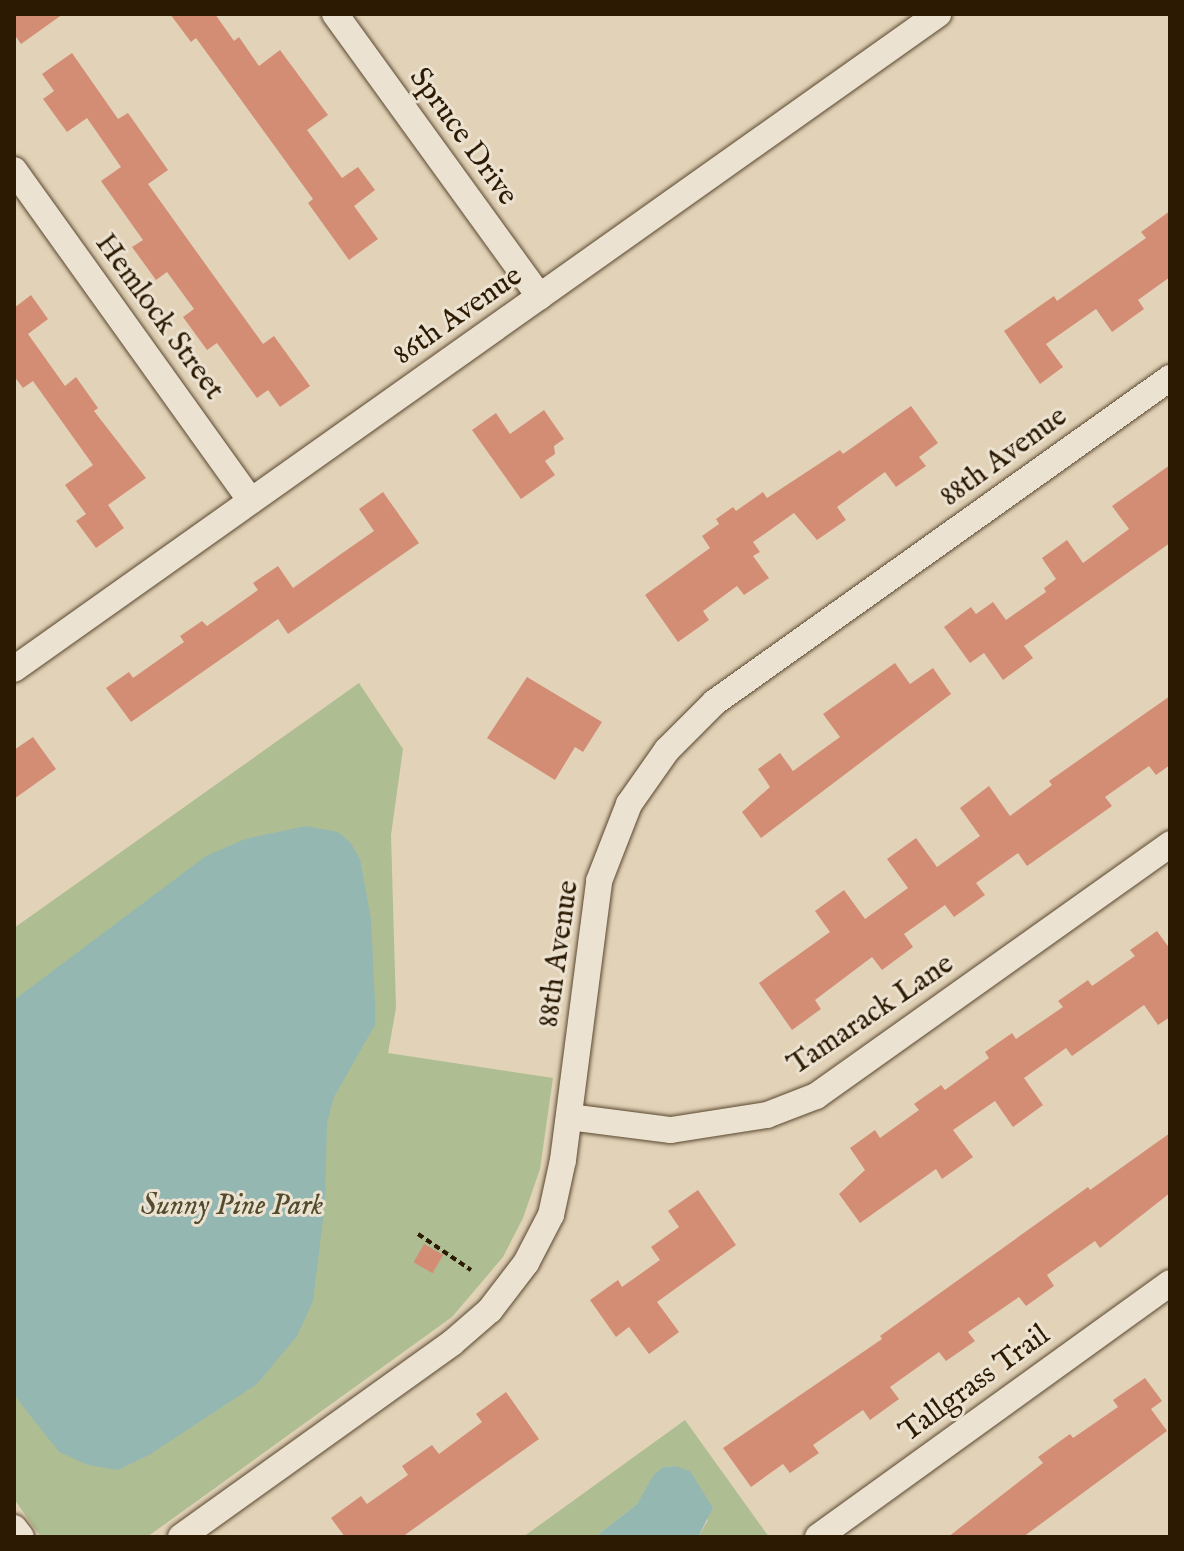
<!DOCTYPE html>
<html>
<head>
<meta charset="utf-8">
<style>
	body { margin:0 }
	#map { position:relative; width:1184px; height:1551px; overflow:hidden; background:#e2d3b8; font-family:"IM FELL English",serif }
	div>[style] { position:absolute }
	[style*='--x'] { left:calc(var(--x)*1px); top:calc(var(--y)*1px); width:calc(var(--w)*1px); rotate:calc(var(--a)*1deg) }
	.green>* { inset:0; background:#afbd92 }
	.water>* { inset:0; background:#95b7b2 }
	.building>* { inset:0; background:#d38d75; transform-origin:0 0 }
	.path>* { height:4px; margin-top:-2px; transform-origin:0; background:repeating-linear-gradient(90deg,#2c1a02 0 6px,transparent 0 10px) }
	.roads { filter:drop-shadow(0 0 2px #5a4830) drop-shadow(0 0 2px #5a4830) }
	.minor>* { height:26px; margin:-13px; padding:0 13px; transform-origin:13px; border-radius:13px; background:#ece2d1 }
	span { translate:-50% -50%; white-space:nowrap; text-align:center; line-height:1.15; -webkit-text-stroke:6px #ece2d1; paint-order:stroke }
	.street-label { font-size:30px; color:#2c1a02 }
	.park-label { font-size:30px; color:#534b2d; font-style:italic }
	.frame { position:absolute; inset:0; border:16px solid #2c1a02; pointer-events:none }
</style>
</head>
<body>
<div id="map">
	<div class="green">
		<i style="clip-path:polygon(359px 683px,403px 749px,391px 835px,396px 1008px,388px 1053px,553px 1078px,540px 1169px,523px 1218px,503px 1257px,452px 1317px,147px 1537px,41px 1537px,14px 1499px,14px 928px)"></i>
		<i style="clip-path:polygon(685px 1420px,769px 1537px,698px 1537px,708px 1520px,675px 1466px,663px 1467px,637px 1504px,595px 1537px,523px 1537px)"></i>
	</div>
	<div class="water">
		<i style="clip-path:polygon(306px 826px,338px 832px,350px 842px,360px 859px,371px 919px,375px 1002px,375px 1025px,334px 1097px,327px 1123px,325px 1203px,313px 1301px,297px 1336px,257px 1384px,149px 1455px,118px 1470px,88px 1465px,59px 1452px,14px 1395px,14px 1000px,206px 856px,245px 839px)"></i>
		<i style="clip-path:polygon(675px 1466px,690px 1471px,713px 1508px,698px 1537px,595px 1537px,637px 1504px,653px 1476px,663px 1467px)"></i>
	</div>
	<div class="building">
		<i style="clip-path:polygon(14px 14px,63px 14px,21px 44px,14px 34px)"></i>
		<i style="clip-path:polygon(170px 14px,215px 14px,234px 41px,239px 37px,259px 66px,280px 50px,328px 115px,307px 130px,342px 178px,358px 167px,375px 190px,354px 206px,378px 239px,349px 260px,308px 203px,313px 199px,196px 38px,191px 42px)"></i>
		<i style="clip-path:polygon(72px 53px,118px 119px,128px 113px,168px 170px,148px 184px,211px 272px,263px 344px,274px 336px,310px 386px,280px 407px,268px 390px,257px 398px,217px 343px,207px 350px,183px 317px,194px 309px,167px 272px,156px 280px,132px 247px,143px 240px,101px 181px,121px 167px,87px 118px,67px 132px,43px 99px,54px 91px,42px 74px)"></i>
		<i style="clip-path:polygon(1170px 211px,1170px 277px,1138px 300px,1144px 309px,1112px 332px,1096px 309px,1046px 344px,1063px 367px,1040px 384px,1004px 331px,1054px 296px,1057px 301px,1146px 238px,1141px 232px)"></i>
		<i style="clip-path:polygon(31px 295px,48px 319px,28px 334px,65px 386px,76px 377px,98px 408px,94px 411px,146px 478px,108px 505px,124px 528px,96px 548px,76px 521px,86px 514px,65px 485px,93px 465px,33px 381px,23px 388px,14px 376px,14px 308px)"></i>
		<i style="clip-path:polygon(911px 406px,938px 443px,919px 457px,926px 466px,896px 487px,885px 472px,837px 507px,846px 520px,817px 540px,794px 513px,753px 542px,760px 552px,753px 556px,769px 578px,744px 595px,737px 586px,703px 611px,709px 620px,678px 642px,645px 595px,710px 548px,702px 536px,719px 524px,716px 519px,733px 507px,736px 511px,763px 492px,767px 498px,840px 450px,843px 454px)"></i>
		<i style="clip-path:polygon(544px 410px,564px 439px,554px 446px,555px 454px,545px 461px,555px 475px,521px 499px,472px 430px,496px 413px,510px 434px)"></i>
		<i style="clip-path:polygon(1170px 465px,1170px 543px,1024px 646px,1033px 658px,1003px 680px,984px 653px,970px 663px,944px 627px,971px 607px,976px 614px,993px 602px,1006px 620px,1046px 592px,1044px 588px,1056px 579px,1042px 558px,1067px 540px,1083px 563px,1129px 529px,1112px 506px)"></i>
		<i style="clip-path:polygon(383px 492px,419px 543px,288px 634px,278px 619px,131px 722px,106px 688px,129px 672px,133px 678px,184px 642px,180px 636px,202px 621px,207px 626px,258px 590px,253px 583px,278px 566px,293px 588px,341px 554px,374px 531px,359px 509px)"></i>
		<i style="clip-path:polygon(895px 663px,910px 684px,933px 668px,951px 694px,761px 838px,742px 812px,770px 787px,758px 769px,780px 753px,793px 771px,840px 737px,823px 714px)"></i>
		<i style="clip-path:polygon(527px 677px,602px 722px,583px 752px,575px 747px,555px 780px,487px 738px)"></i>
		<i style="clip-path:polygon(1170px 696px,1170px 765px,1156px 775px,1149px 766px,1105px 797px,1112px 806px,1027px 866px,1018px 853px,976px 883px,985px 895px,954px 917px,945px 905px,904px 934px,913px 947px,882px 970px,872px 957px,815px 1000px,821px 1009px,792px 1030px,759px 983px,830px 932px,815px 911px,844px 890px,865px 919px,908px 888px,887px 859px,916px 838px,937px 867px,980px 836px,960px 808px,989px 786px,1010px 816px,1052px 785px,1049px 781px)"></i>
		<i style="clip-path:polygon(33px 737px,56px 769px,14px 799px,14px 750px)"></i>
		<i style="clip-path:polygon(1157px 931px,1170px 949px,1170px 1017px,1158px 1025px,1144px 1005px,1072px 1056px,1066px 1048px,1024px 1078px,1043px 1105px,1013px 1127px,995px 1101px,953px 1130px,973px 1157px,942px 1179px,936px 1169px,860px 1223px,839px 1194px,865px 1170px,850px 1148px,875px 1130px,880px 1138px,919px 1110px,914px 1104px,941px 1085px,945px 1090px,989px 1058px,985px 1052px,1012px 1033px,1016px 1039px,1063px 1007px,1058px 1001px,1088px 980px,1092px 986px,1135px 956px,1130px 950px)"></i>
		<i style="clip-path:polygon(1170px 1133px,1170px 1193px,1100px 1248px,1095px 1241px,1047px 1275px,1054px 1286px,1026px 1306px,1019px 1297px,968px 1332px,975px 1341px,946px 1361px,939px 1352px,890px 1387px,899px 1399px,870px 1420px,863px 1410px,813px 1445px,819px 1453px,790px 1473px,783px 1464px,751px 1487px,723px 1448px,882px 1339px,880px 1336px,1088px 1187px,1090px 1190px)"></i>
		<i style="clip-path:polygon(698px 1190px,736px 1245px,657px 1302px,679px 1332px,649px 1354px,629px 1327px,616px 1337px,590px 1300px,618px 1280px,622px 1287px,660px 1260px,651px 1247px,679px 1227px,668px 1211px)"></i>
		<i style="left:424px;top:1244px;width:22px;height:21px;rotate:30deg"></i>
		<i style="clip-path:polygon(1145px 1378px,1162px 1401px,1151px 1409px,1167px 1431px,1023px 1537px,948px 1537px,1043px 1463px,1038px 1457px,1070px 1434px,1073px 1438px,1118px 1407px,1113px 1400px)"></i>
		<i style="clip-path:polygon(506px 1392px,539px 1439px,402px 1537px,345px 1537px,331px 1518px,361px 1496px,367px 1504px,408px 1475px,402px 1466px,432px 1445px,439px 1454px,482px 1422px,476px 1414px)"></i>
	</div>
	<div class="path">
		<i style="--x:418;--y:1234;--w:64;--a:34.2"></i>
	</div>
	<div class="roads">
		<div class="minor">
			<i style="--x:335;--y:14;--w:349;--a:54.1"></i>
			<i style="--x:14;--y:170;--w:407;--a:54.4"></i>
			<i style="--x:14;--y:669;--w:1133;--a:-35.33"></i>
			<i style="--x:569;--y:1117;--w:103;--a:7.3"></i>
			<i style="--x:671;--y:1130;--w:97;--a:-8.9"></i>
			<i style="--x:767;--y:1115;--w:53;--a:-21.2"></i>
			<i style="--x:816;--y:1096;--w:435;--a:-35.4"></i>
			<i style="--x:14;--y:1528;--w:11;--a:52"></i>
			<i style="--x:181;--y:1537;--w:333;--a:-35.6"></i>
			<i style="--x:452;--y:1343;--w:50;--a:-41"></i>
			<i style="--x:490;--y:1310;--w:59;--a:-52.5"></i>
			<i style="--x:526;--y:1263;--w:54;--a:-62.5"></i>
			<i style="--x:551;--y:1215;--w:56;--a:-77.7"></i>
			<i style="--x:563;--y:1160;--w:281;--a:-82.6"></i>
			<i style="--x:599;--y:881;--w:83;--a:-68.7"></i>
			<i style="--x:629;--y:804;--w:66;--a:-54.9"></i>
			<i style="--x:667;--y:750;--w:68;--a:-45"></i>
			<i style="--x:715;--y:702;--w:559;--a:-35.45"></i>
			<i style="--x:818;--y:1537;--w:434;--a:-35.8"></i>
		</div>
	</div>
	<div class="street-label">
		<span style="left:463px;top:137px;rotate:54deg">Spruce Drive</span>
		<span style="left:458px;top:316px;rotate:-35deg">86th Avenue</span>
		<span style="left:159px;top:317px;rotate:54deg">Hemlock Street</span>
		<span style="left:1004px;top:457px;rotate:-36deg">88th Avenue</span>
		<span style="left:559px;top:954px;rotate:-82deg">88th Avenue</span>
		<span style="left:871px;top:1015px;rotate:-34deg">Tamarack Lane</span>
		<span style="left:975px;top:1384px;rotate:-36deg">Tallgrass Trail</span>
	</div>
	<div class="park-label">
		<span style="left:232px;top:1206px">Sunny Pine Park</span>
	</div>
	<div class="frame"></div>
</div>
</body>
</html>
